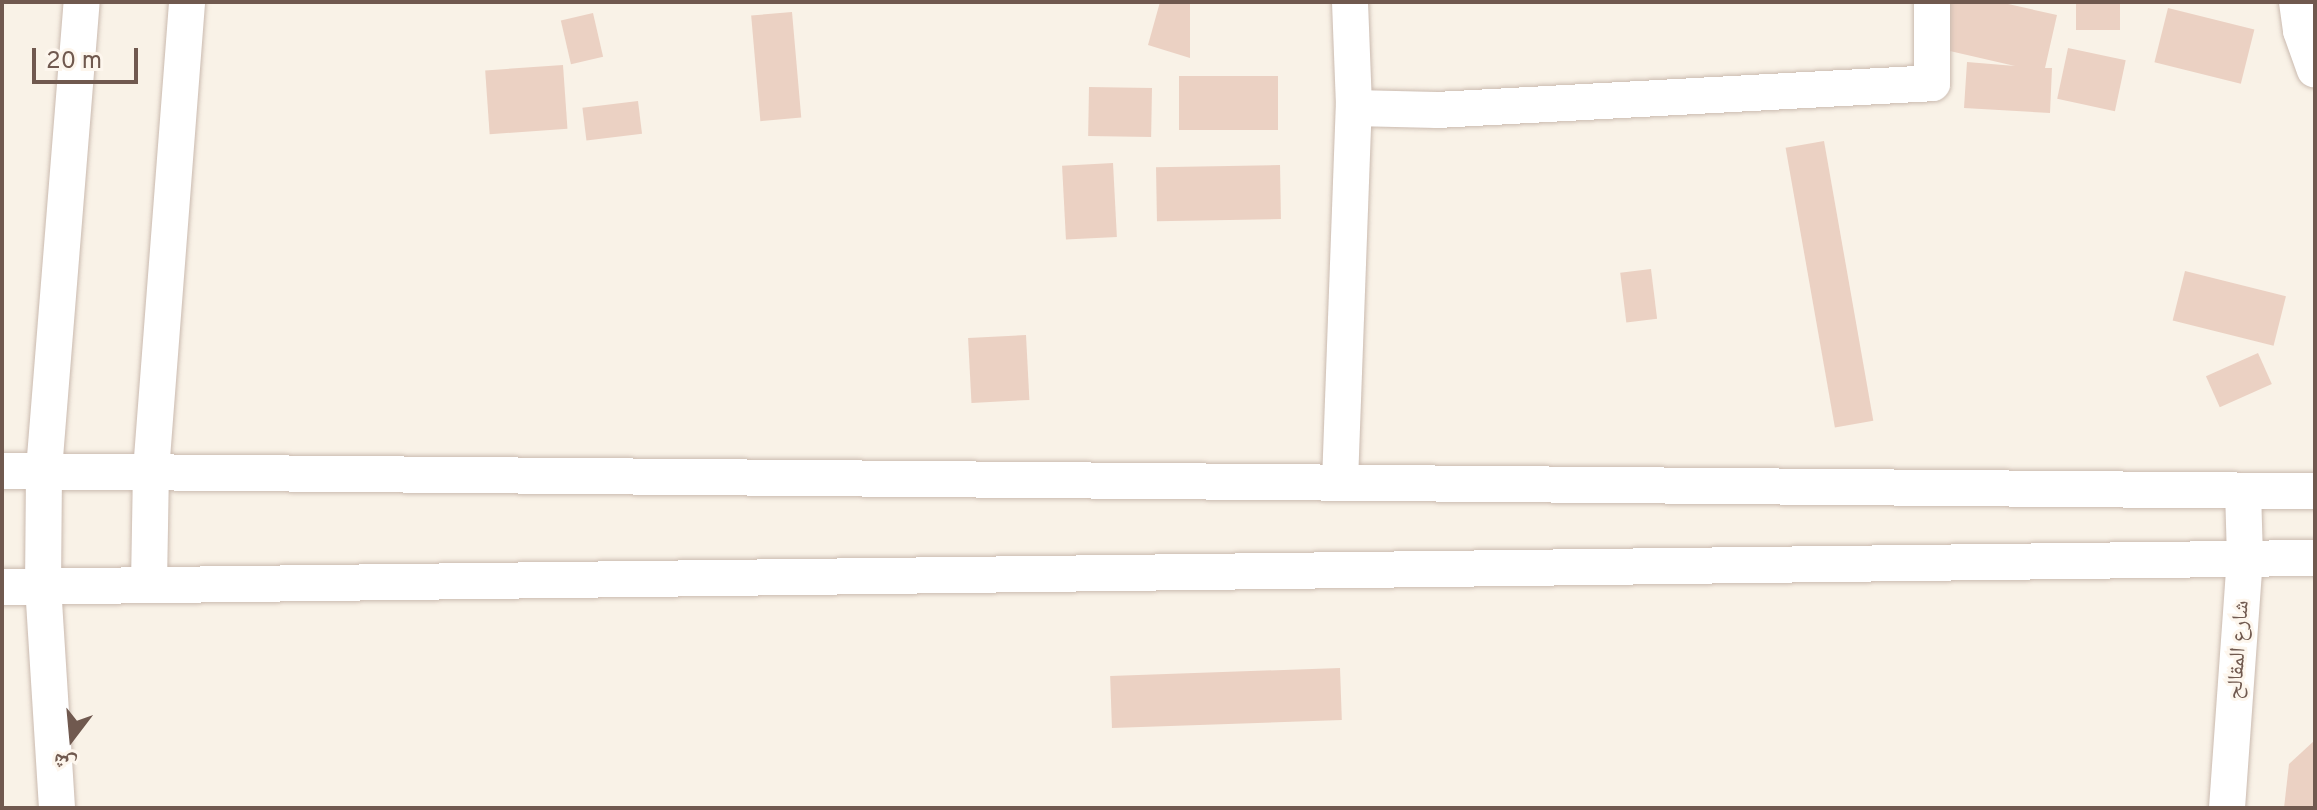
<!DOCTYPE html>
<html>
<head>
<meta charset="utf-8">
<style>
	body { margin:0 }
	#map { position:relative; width:2317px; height:810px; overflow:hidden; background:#f9f2e7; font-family:Overpass,"Noto Naskh Arabic",sans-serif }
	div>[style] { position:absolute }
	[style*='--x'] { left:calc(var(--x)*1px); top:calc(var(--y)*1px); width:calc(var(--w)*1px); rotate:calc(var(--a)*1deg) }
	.building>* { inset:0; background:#ebd1c3; transform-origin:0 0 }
	.roads { filter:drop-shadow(0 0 2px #cabaaf) drop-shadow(0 0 2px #cabaaf) }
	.street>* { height:36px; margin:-18px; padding:0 18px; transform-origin:18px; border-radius:18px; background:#fff }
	span { translate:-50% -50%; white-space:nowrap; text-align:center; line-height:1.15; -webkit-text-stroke:6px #fdf6ed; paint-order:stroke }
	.street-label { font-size:22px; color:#70594f }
	.frame { position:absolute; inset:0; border:4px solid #70594f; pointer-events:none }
	.north { position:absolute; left:32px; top:698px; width:80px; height:80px; -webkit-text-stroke:6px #fdf6ed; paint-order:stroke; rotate:196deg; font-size:22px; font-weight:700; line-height:32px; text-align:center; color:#70594f }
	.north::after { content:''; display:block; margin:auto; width:28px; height:36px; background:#70594f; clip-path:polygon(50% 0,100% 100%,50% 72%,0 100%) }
	.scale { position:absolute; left:32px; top:48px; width:106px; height:36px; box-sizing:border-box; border:4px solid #70594f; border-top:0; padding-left:10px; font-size:24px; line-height:28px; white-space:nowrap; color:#70594f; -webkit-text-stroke:6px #fdf6ed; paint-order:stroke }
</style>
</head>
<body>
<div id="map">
	<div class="building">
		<i style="clip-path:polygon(1160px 2px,1190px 2px,1190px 58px,1148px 45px)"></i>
		<i style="clip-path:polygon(1937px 2px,1999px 2px,2057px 15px,2045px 68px,2052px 68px,2050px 113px,1964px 108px,1967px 62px,2015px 66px,1928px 46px)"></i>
		<i style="left:2076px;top:2px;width:44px;height:28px"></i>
		<i style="left:2168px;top:8px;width:89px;height:56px;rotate:14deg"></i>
		<i style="left:792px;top:12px;width:106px;height:41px;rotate:85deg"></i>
		<i style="left:593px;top:13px;width:45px;height:33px;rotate:77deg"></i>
		<i style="left:2068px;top:48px;width:59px;height:52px;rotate:12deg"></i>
		<i style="left:563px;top:65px;width:64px;height:78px;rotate:86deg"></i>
		<i style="left:1278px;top:76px;width:54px;height:99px;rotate:90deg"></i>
		<i style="left:1089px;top:87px;width:63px;height:49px;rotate:1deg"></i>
		<i style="left:638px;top:101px;width:33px;height:56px;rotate:83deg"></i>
		<i style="left:1824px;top:141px;width:284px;height:39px;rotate:80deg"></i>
		<i style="left:1113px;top:163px;width:74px;height:51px;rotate:87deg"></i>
		<i style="left:1280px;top:165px;width:54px;height:124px;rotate:89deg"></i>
		<i style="left:1651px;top:269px;width:50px;height:31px;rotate:83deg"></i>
		<i style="left:2185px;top:271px;width:104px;height:51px;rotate:14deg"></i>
		<i style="left:1026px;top:335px;width:65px;height:58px;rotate:87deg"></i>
		<i style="left:2258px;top:353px;width:34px;height:57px;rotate:66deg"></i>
		<i style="left:1340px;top:668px;width:52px;height:230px;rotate:88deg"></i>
		<i style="clip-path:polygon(2315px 740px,2315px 808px,2284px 808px,2289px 764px)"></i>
	</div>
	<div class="roads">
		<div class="street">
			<i style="--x:1350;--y:2;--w:106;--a:87.8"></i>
			<i style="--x:1354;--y:108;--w:83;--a:1.4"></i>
			<i style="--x:1437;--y:110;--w:496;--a:-3.1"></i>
			<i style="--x:1932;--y:83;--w:81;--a:-90"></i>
			<i style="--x:2297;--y:2;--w:29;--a:82"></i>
			<i style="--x:2301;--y:31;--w:41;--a:70.3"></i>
			<i style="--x:2;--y:471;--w:2313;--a:0.5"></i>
			<i style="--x:1340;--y:482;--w:374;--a:-87.9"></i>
			<i style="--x:149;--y:584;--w:113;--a:-89"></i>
			<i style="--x:151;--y:471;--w:470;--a:-85.6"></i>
			<i style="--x:2;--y:587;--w:2313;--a:-0.72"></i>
			<i style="--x:57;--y:808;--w:221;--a:-93.6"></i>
			<i style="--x:43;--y:587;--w:117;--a:-89.5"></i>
			<i style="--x:44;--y:470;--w:470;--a:-85.4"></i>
			<i style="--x:2227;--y:808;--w:251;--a:-85.9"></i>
			<i style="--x:2245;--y:558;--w:67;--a:-91.7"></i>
		</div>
	</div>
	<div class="street-label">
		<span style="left:2239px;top:650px;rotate:-86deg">شارع المقالح</span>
	</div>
	<div class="frame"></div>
	<div class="north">ش</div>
	<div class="scale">20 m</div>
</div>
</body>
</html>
